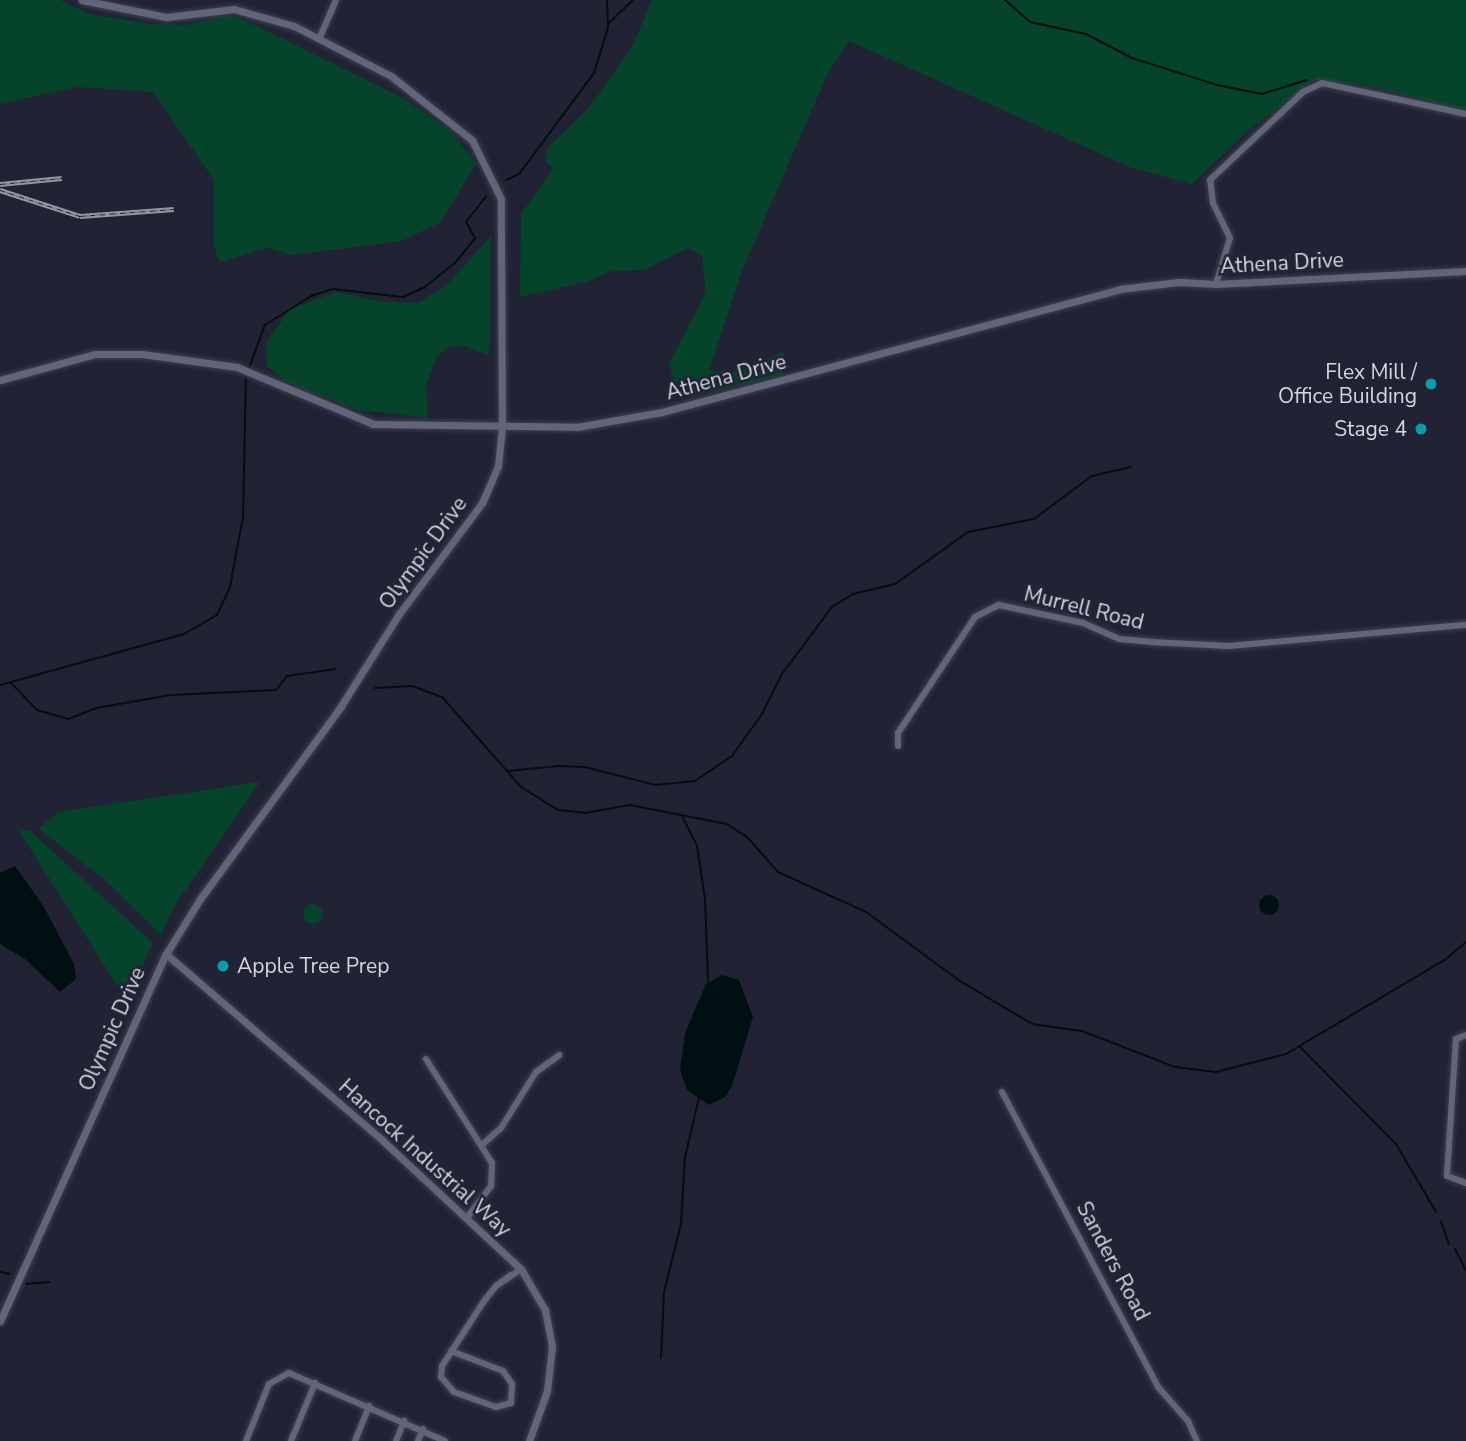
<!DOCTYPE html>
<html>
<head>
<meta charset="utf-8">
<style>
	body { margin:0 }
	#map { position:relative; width:1466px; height:1441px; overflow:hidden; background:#212334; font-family:"Nunito Sans",sans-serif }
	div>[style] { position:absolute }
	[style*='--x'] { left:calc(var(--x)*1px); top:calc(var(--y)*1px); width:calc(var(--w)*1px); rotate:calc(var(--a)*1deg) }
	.green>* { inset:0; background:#05432a }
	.round { border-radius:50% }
	.water>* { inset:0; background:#000f11 }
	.stream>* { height:2px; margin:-1px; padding:0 1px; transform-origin:1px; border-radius:1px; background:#000f11 }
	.roads { filter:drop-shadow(0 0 2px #3f404e) drop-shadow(0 0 2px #3f404e) }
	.minor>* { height:6px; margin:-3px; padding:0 3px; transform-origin:3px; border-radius:3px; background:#616579 }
	.tertiary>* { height:7px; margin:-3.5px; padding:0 3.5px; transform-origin:3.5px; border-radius:3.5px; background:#616579 }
	.rail>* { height:4.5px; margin-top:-2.25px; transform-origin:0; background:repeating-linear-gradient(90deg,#212334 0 5px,#9395a3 0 10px); box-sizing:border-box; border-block:2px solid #9395a3 }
	.dots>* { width:19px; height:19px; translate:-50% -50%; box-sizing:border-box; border:4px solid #212334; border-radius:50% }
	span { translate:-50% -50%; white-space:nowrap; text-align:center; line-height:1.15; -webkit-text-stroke:5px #212334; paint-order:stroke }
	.street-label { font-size:21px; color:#d3d5e1 }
	.poi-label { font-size:21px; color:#d3d5e1 }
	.right { translate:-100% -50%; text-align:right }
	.left { translate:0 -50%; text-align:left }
</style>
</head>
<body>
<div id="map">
	<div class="green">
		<i style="clip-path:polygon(0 0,60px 0,90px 14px,152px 24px,186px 25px,224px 16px,238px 17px,405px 99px,451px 131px,476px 163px,441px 222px,402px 241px,292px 255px,268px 248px,220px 262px,214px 247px,214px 180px,153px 92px,77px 87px,0 104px)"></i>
		<i style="clip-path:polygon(652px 0,1466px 0,1466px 110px,1365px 85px,1314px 80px,1246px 133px,1192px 184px,1132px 168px,849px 41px,827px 75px,742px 271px,709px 371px,741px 372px,784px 351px,783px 375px,680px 399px,669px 364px,706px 292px,702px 256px,688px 248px,644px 270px,612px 271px,586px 282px,520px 297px,521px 214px,554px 168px,546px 163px,547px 148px,589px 108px,632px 47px)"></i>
		<i style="clip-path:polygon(491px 236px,490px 348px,487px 355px,465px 346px,450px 347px,437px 356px,426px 386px,428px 418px,358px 410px,285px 381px,267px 366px,266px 343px,289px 310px,335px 292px,384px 302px,418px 303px,447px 285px)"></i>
		<i style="clip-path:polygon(260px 782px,173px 908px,161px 935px,105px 880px,39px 829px,58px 812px)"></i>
		<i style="clip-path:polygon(29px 830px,153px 943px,127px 1001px,19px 831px)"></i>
		<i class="round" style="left:303px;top:904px;width:20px;height:20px"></i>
	</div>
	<div class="water">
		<i style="clip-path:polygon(15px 866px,44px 907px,74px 964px,76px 979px,60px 992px,25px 959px,0 944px,0 873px)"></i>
		<i class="round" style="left:1259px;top:895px;width:20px;height:20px"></i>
		<i style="clip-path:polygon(722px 975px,739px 980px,753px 1017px,732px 1086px,725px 1097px,709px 1105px,687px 1090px,680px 1070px,685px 1033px,706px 984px)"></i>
	</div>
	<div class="stream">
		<i style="--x:1005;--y:0;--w:33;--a:41"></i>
		<i style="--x:1030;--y:22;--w:57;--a:12.1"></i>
		<i style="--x:1086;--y:34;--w:52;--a:27.6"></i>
		<i style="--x:1132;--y:58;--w:89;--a:17.6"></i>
		<i style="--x:1217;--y:85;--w:46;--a:11.3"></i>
		<i style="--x:1262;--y:94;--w:47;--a:-17.3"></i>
		<i style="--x:609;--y:23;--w:33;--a:-44"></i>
		<i style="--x:506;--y:180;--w:14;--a:-25"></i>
		<i style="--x:519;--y:174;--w:126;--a:-53.4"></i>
		<i style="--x:594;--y:73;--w:47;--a:-72.7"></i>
		<i style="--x:608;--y:28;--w:28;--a:-92"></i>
		<i style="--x:249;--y:368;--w:46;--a:-69.6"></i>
		<i style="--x:265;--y:325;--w:54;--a:-32.2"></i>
		<i style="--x:311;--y:296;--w:23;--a:-18"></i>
		<i style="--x:333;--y:289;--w:70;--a:6.5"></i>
		<i style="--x:403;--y:297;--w:24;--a:-24"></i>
		<i style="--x:425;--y:287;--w:38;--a:-39"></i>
		<i style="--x:455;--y:263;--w:32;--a:-51"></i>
		<i style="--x:475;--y:238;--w:18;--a:-119"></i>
		<i style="--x:466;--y:222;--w:33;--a:-52"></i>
		<i style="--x:11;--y:683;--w:37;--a:46"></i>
		<i style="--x:37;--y:710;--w:32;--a:16"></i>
		<i style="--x:68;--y:719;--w:30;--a:-21"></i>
		<i style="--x:96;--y:708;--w:76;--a:-9.8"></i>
		<i style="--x:171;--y:695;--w:105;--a:-2.7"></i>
		<i style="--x:276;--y:690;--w:18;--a:-52"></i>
		<i style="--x:287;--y:676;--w:49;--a:-8.1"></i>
		<i style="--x:0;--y:685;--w:191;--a:-15.5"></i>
		<i style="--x:184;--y:634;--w:38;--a:-30"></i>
		<i style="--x:217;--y:615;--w:31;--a:-65"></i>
		<i style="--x:230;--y:587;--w:71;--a:-79.5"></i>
		<i style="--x:243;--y:517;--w:141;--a:-88.8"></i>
		<i style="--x:375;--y:688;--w:37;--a:-3"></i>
		<i style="--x:412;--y:686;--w:32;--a:20"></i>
		<i style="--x:442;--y:697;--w:120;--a:48.7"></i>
		<i style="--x:521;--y:787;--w:44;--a:31.9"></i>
		<i style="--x:558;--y:810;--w:27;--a:6"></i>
		<i style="--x:585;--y:813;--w:46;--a:-10.1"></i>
		<i style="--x:630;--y:805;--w:99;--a:11.1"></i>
		<i style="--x:727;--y:824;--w:24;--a:33"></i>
		<i style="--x:747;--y:837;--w:47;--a:48.5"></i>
		<i style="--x:778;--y:872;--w:97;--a:24.4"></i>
		<i style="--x:866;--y:912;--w:117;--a:36.3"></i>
		<i style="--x:960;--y:981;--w:84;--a:30.8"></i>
		<i style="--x:1032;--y:1024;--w:50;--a:8"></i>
		<i style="--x:1082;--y:1031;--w:100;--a:21.2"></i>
		<i style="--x:1175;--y:1067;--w:41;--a:7"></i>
		<i style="--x:1216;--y:1072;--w:72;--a:-14.4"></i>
		<i style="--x:1286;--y:1054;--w:186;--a:-30.7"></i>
		<i style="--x:1446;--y:959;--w:26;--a:-40"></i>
		<i style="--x:507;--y:771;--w:51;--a:-5.6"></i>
		<i style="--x:558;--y:766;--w:27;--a:2"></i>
		<i style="--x:585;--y:767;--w:72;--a:14.4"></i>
		<i style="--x:655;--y:785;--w:40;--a:-5.7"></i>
		<i style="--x:695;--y:781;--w:45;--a:-34"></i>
		<i style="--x:732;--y:756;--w:52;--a:-54.5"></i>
		<i style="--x:762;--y:714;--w:45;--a:-63.4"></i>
		<i style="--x:782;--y:674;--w:84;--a:-53.3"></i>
		<i style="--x:832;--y:607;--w:25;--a:-32"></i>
		<i style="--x:853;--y:594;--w:43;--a:-13.4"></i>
		<i style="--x:895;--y:584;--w:90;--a:-35.5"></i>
		<i style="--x:968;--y:532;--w:67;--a:-11.1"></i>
		<i style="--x:1034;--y:519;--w:72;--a:-36.6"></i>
		<i style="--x:1092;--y:476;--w:40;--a:-13"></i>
		<i style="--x:683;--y:818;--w:31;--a:63"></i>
		<i style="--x:697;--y:846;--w:54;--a:81.4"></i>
		<i style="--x:705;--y:899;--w:82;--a:87.9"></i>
		<i style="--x:1300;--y:1047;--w:136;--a:45.3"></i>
		<i style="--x:1396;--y:1144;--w:79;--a:59.5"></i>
		<i style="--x:1441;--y:1221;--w:24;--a:71"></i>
		<i style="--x:1455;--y:1249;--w:25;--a:63"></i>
		<i style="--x:0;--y:1272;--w:10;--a:11"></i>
		<i style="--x:26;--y:1284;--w:23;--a:-5"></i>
		<i style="--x:661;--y:1358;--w:66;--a:-87.4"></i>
		<i style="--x:664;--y:1292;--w:70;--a:-76"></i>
		<i style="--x:681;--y:1224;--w:67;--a:-86.6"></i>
		<i style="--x:685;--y:1157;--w:61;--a:-76.7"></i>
	</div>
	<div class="roads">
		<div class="minor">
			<i style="--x:320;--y:37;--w:40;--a:-66.6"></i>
			<i style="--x:1216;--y:284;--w:48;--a:-73.1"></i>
			<i style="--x:1230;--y:238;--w:39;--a:-116"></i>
			<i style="--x:1213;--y:203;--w:23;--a:-97"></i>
			<i style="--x:1210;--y:180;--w:128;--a:-43.4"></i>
			<i style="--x:1303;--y:92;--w:21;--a:-25"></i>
			<i style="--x:1322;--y:83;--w:147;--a:12.1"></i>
			<i style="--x:898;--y:746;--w:13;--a:-90"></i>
			<i style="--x:898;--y:733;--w:139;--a:-56.4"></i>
			<i style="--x:975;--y:617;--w:27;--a:-27"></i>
			<i style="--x:999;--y:605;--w:86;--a:12.1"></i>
			<i style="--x:1083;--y:623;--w:39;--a:24"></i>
			<i style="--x:1119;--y:639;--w:32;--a:5"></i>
			<i style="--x:1151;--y:642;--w:78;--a:2.9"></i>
			<i style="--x:1229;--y:646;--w:238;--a:-5.1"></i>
			<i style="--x:1466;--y:1035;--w:11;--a:158"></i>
			<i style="--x:1456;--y:1039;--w:137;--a:93.8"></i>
			<i style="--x:1447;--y:1176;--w:20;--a:20"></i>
			<i style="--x:426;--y:1059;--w:123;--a:57.6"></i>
			<i style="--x:492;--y:1163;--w:23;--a:92"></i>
			<i style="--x:491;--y:1186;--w:39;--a:127"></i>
			<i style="--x:1002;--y:1092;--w:334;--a:62.1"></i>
			<i style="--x:1158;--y:1387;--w:45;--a:48.6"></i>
			<i style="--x:1188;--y:1421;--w:22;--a:66"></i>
			<i style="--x:482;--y:1145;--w:25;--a:-42"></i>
			<i style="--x:501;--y:1128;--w:66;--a:-58"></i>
			<i style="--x:536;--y:1072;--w:29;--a:-36"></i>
			<i style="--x:511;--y:1275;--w:19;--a:144"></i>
			<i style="--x:496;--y:1286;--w:30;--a:-34"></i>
			<i style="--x:451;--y:1351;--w:56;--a:21"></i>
			<i style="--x:503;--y:1371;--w:16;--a:55"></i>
			<i style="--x:512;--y:1384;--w:19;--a:93"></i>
			<i style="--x:511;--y:1403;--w:16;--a:165"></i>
			<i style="--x:496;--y:1407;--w:45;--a:-160.3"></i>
			<i style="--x:454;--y:1392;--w:20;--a:-131"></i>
			<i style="--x:441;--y:1377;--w:11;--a:-85"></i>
			<i style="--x:442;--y:1366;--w:77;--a:-57.1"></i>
			<i style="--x:484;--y:1301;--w:19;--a:-51"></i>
			<i style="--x:246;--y:1441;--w:61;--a:-68"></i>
			<i style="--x:269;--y:1384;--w:23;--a:-29"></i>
			<i style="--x:289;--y:1373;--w:170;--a:23.6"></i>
			<i style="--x:291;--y:1441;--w:63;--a:-67.5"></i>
			<i style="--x:355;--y:1441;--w:38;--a:-68"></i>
			<i style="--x:396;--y:1441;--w:22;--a:-68"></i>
			<i style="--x:418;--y:1441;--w:13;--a:-67"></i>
		</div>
		<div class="tertiary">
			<i style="--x:0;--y:380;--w:98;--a:-15.3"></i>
			<i style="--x:95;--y:354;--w:47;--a:0"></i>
			<i style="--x:142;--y:354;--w:96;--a:7.8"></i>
			<i style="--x:237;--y:367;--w:147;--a:22.7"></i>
			<i style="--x:373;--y:424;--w:204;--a:0.8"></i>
			<i style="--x:577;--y:427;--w:86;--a:-10"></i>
			<i style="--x:662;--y:412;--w:474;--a:-15"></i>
			<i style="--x:1120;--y:289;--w:59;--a:-6.8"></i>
			<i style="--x:1179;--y:282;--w:37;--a:3"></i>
			<i style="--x:1216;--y:284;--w:250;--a:-3"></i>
			<i style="--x:166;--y:954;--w:285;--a:40.7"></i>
			<i style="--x:382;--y:1140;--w:190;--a:42.9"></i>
			<i style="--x:521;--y:1269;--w:48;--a:59.7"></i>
			<i style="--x:545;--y:1310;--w:37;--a:79"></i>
			<i style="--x:552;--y:1346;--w:45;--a:96.3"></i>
			<i style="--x:547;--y:1391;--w:53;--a:109.8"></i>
			<i style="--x:0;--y:1321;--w:403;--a:-65.7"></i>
			<i style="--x:166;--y:954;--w:65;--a:-58.3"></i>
			<i style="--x:200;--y:899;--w:239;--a:-53.8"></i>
			<i style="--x:341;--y:706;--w:109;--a:-57.8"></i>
			<i style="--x:399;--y:614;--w:139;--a:-53.2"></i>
			<i style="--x:482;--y:503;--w:40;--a:-66.6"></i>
			<i style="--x:498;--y:466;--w:38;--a:-84"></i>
			<i style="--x:502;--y:428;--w:229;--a:-90.3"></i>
			<i style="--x:501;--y:199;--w:66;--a:-116.2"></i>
			<i style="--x:472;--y:140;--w:103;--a:-141.7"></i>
			<i style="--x:391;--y:76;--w:109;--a:-152.7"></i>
			<i style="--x:294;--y:26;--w:62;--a:-164.2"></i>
			<i style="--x:234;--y:9;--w:68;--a:173.3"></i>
			<i style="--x:166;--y:17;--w:86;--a:-168.6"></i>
		</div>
	</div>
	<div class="rail">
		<i style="--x:0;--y:184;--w:62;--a:-5.5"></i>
		<i style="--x:0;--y:190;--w:84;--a:18"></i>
		<i style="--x:80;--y:216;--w:94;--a:-4.3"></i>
	</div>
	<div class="dots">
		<i style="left:1431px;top:384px;background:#0f9aa8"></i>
		<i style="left:1421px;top:429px;background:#0f9aa8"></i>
		<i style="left:223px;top:966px;background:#0f9aa8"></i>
	</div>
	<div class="street-label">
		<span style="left:1282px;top:263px;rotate:-3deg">Athena Drive</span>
		<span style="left:726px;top:377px;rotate:-15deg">Athena Drive</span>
		<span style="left:423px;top:553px;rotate:-54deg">Olympic Drive</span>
		<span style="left:1084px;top:608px;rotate:14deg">Murrell Road</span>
		<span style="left:112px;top:1029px;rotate:-66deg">Olympic Drive</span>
		<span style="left:425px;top:1158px;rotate:42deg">Hancock Industrial Way</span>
		<span style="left:1113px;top:1261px;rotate:62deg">Sanders Road</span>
	</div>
	<div class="poi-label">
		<span class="right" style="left:1417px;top:384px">Flex Mill /<br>Office Building</span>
		<span class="right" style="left:1407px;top:429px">Stage 4</span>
		<span class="left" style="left:237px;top:966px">Apple Tree Prep</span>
	</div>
</div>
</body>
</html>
